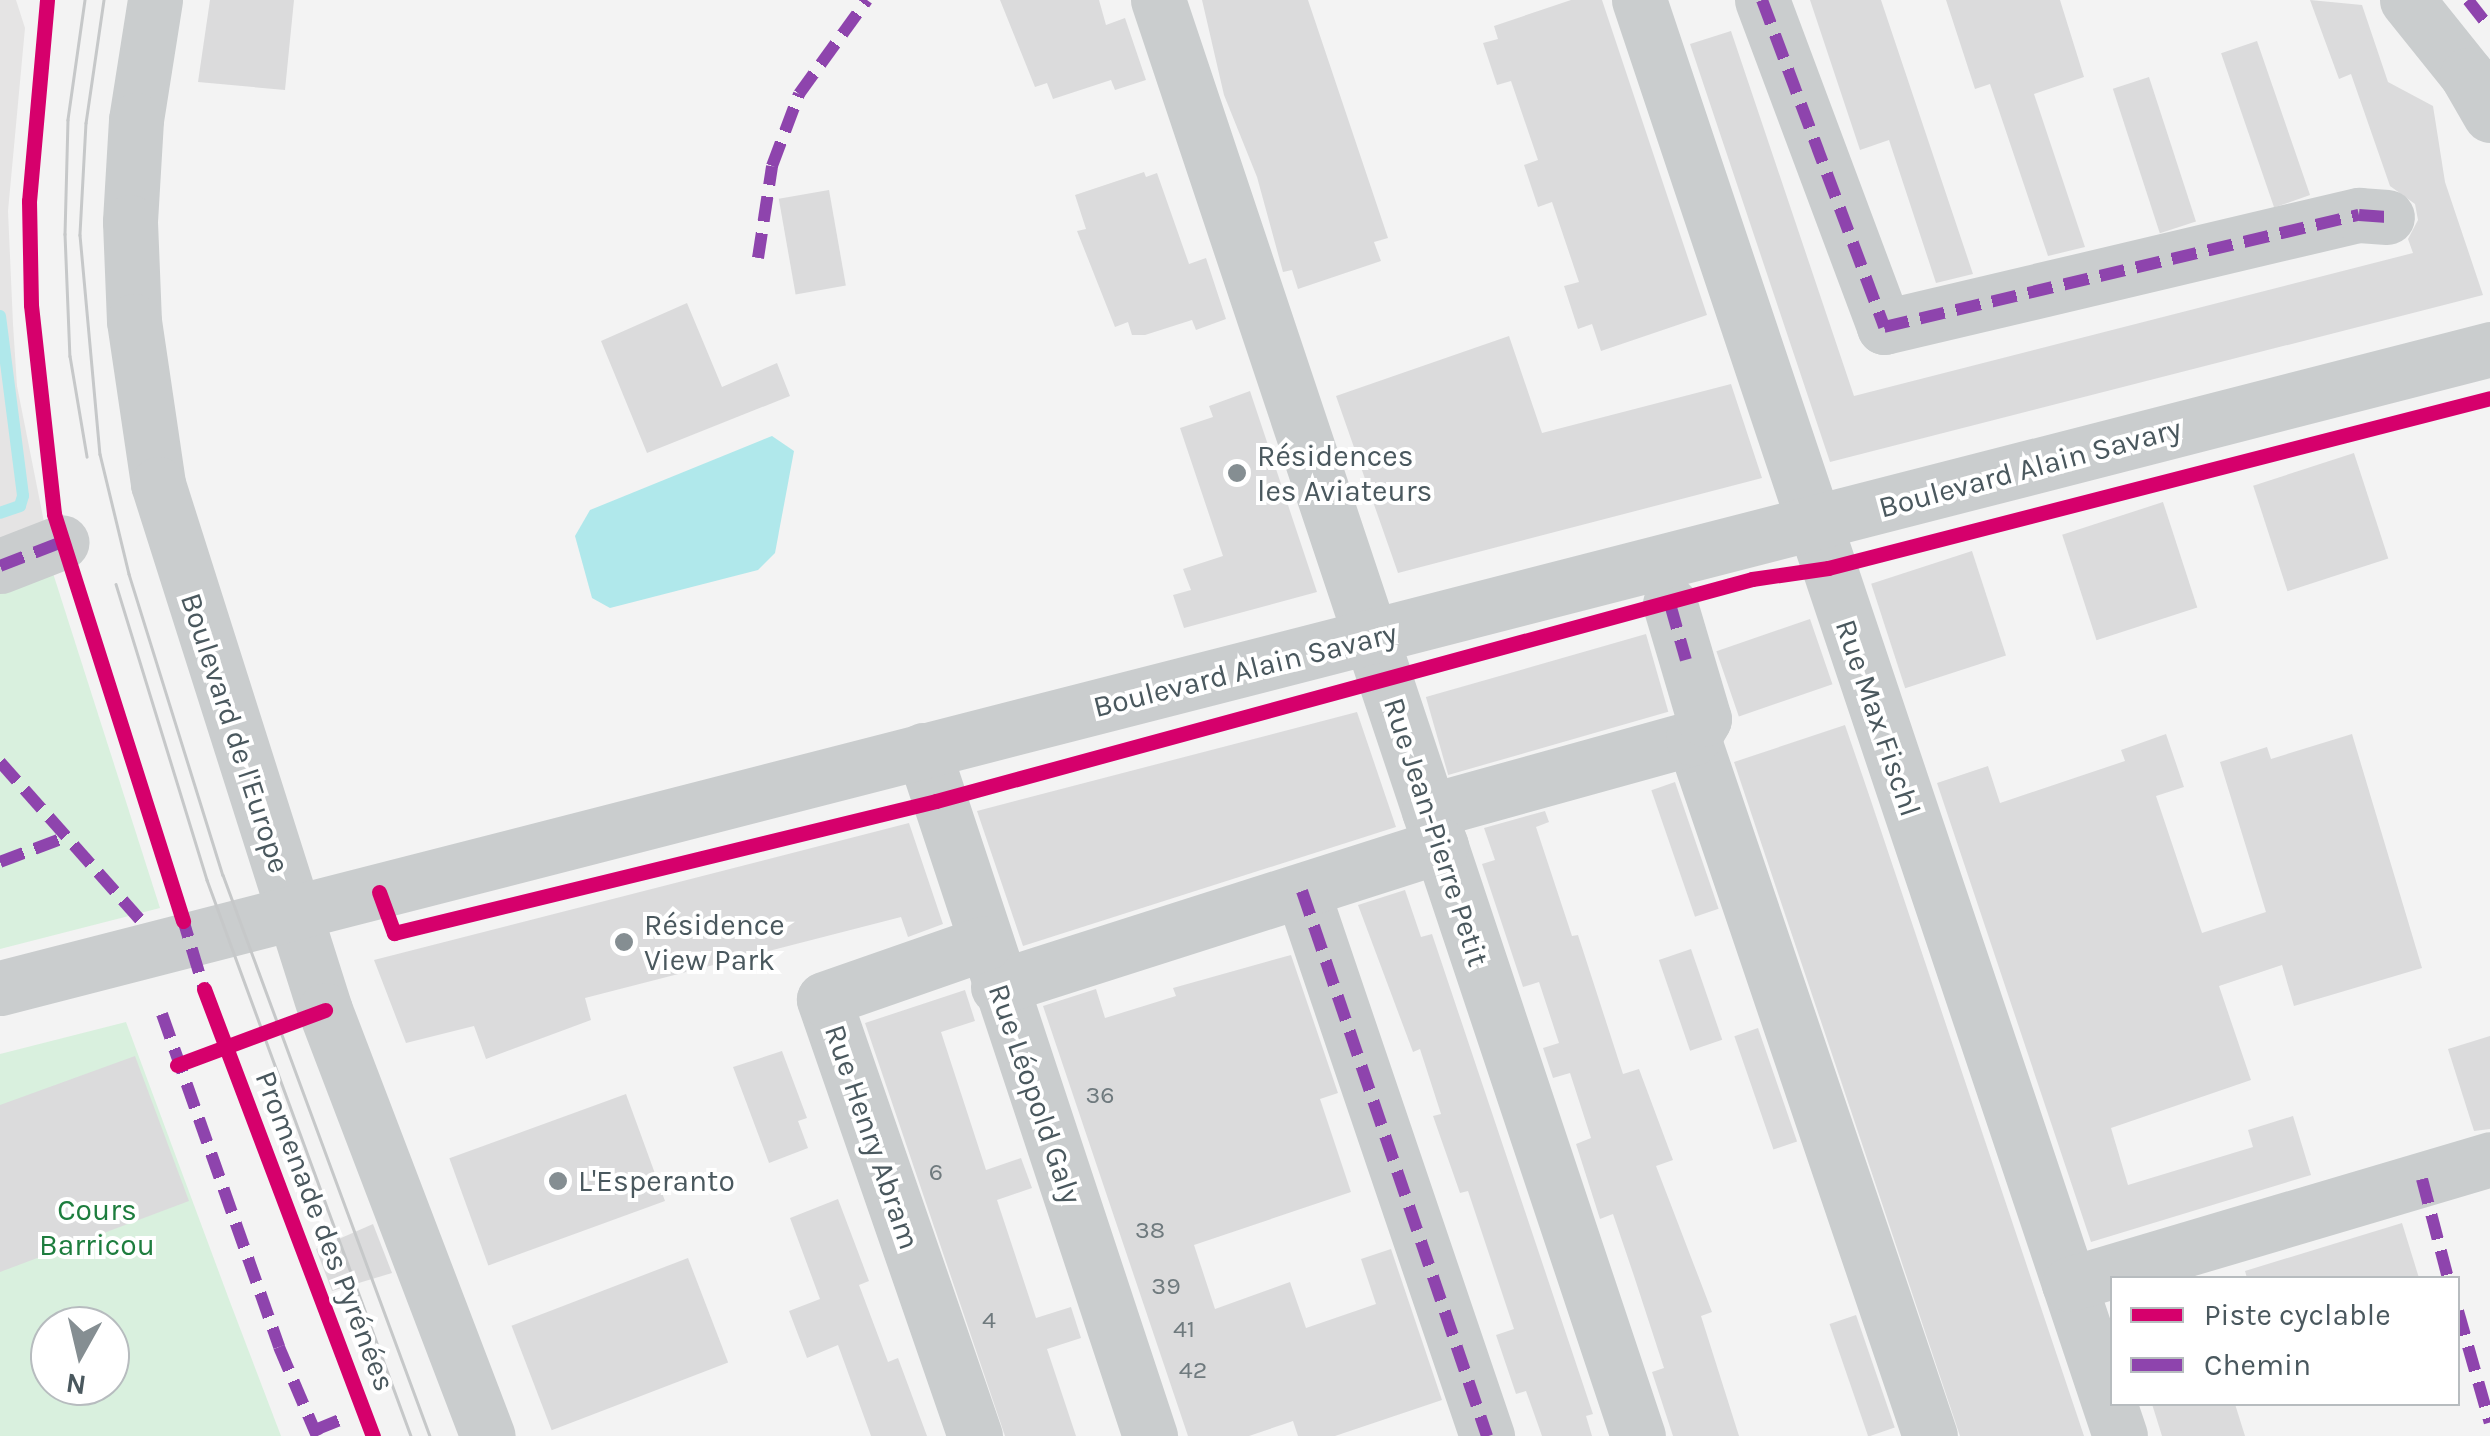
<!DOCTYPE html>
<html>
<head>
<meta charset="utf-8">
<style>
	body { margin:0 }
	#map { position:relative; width:2490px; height:1436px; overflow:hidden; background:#f3f3f3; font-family:Karla,sans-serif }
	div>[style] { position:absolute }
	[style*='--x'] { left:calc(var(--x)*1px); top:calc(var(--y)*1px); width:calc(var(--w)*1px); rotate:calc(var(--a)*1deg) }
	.education>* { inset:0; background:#e5e4e4 }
	.green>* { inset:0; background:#d9f0de }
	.water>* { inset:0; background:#b0e8eb }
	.stream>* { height:12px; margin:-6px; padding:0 6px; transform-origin:6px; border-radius:6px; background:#b0e8eb }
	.building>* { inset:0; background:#dbdbdc; transform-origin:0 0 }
	.minor>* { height:55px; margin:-27.5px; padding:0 27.5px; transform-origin:27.5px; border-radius:27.5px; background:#cacdce }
	.tram>* { height:2.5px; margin:-1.25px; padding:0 1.25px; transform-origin:1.25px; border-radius:1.25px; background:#c6c8c9 }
	.quiet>* { height:12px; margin-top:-6px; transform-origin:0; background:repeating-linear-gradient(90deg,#8e44ad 0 25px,transparent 0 37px) }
	.cycleway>* { height:15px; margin:-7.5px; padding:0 7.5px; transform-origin:7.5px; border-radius:7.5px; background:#d6006c }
	.dots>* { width:28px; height:28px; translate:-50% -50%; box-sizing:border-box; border:5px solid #fff; border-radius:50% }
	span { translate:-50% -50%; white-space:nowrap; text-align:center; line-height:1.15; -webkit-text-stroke:8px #fff; paint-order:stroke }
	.number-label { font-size:25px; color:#6f7a7e }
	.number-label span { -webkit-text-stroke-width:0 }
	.poi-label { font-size:30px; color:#4a585e }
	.left { translate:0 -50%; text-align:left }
	.street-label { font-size:30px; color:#4a585e }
	.park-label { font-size:30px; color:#1d7d3e }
	.legend { position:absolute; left:2110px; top:1276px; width:350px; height:130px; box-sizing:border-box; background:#fff; border:2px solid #b7bcbf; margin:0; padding:12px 18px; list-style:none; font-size:30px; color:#4a585e }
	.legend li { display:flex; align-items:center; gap:20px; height:50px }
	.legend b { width:50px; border:2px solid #b7bcbf }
	.north { position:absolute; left:30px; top:1306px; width:100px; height:100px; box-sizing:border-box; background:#fff; border:2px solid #b7bcbf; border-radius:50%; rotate:188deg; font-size:28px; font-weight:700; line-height:40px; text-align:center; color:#4a585e }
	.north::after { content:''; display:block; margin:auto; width:35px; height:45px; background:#858e92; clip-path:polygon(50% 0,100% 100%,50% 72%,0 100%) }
</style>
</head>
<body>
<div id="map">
	<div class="education">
		<i style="clip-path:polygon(0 0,16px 0,25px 28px,8px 211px,13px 324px,17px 386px,45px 527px,0 544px)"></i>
	</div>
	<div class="green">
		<i style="clip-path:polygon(52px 570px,160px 908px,0 949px,0 590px)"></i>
		<i style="clip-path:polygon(evenodd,126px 1022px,230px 1302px,281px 1436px,0 1436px,0 1054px,126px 1022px,50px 1326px,110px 1326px,110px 1386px,50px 1386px,50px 1326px)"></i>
	</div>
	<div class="water">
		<i style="clip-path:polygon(772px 436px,794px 451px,775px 553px,758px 570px,610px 608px,592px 598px,575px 536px,590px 510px)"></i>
	</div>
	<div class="stream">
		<i style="--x:0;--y:316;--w:181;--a:82.7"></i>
		<i style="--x:23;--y:496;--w:10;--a:107"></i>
		<i style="--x:20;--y:506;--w:21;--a:161"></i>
	</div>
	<div class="building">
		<i style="clip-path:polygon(210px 0,294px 0,285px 90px,198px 82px)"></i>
		<i style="clip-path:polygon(1000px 0,1099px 0,1106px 25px,1125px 18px,1146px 80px,1115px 90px,1111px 80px,1053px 99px,1047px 83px,1035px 87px)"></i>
		<i style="clip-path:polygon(1202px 0,1308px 0,1388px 238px,1374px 242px,1381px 261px,1298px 289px,1292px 270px,1283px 272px,1257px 177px,1224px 95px)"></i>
		<i style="clip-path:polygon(1571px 0,1602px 0,1707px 315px,1601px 351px,1592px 324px,1578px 329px,1564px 286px,1579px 282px,1552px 202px,1538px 207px,1524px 165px,1538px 160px,1511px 81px,1497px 85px,1483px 43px,1498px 39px,1494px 26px)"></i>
		<i style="clip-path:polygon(1810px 0,1881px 0,1973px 274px,1936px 283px,1889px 140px,1860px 150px)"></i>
		<i style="clip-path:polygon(1946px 0,2060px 0,2084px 77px,2034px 94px,2085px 247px,2048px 256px,1990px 84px,1975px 89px)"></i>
		<i style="clip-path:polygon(2310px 0,2362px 5px,2388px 82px,2433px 106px,2445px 182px,2483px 295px,1830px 462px,1690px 44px,1731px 31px,1854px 396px,2413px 253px,2408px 239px,2418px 220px,2415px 204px,2390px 186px,2351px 74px,2339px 79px)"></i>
		<i style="left:2257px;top:41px;width:163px;height:38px;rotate:71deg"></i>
		<i style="left:2149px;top:77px;width:152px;height:38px;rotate:72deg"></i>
		<i style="clip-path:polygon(1144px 172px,1146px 177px,1157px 173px,1189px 264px,1206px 258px,1226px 319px,1196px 330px,1192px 320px,1145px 335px,1132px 335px,1128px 322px,1115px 327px,1077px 231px,1086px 229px,1075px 195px)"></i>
		<i style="left:829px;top:190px;width:97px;height:51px;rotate:80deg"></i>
		<i style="clip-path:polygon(687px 303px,722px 387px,777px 363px,790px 396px,647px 453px,601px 341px)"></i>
		<i style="clip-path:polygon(1509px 336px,1542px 433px,1731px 384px,1762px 478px,1398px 573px,1336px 396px)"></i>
		<i style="clip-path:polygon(1250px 391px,1317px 592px,1184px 628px,1173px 595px,1191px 590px,1183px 569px,1223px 556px,1180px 428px,1213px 417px,1209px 406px)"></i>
		<i style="left:2354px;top:453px;width:111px;height:106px;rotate:72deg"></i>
		<i style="left:2163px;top:502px;width:111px;height:106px;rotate:72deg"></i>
		<i style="left:1972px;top:551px;width:110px;height:106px;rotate:72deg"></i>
		<i style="left:1810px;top:619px;width:69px;height:99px;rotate:71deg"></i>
		<i style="left:1646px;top:634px;width:81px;height:229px;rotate:74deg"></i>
		<i style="clip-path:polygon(1357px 712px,1396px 827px,1023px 946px,977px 811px)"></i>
		<i style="clip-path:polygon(1845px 725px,1868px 792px,2084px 1436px,1960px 1436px,1734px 762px)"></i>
		<i style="clip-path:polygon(2166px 734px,2184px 787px,2156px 796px,2202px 933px,2266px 912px,2220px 762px,2267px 747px,2271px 759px,2352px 734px,2422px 968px,2294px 1006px,2282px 965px,2219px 986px,2251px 1080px,2111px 1128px,2128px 1185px,2253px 1147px,2248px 1130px,2293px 1116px,2311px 1175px,2091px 1242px,1937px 783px,1988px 766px,2000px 803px,2125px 761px,2121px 750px)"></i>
		<i style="left:1675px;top:782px;width:134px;height:25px;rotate:71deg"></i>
		<i style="clip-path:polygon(1545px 811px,1549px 822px,1536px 827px,1572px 936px,1578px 935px,1623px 1074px,1639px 1069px,1673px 1160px,1656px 1166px,1712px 1312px,1701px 1316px,1739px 1436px,1673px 1436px,1652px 1372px,1664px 1368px,1634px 1276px,1613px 1214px,1600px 1219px,1576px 1144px,1591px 1138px,1570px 1073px,1553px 1078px,1543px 1048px,1559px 1043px,1539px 982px,1523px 987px,1482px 864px,1495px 860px,1484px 828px)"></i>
		<i style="clip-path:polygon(909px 823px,943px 924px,908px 937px,901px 917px,585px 998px,591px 1020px,486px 1059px,474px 1026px,406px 1043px,374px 960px)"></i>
		<i style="clip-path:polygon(1405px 890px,1421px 937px,1432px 934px,1593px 1414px,1586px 1416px,1592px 1436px,1542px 1436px,1526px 1391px,1516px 1394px,1496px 1335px,1514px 1329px,1468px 1191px,1460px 1193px,1433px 1116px,1441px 1114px,1420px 1049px,1413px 1052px,1358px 905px)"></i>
		<i style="left:1691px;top:949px;width:96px;height:34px;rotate:71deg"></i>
		<i style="clip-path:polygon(1291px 955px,1338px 1093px,1320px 1099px,1351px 1192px,1194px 1245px,1215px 1309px,1290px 1282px,1306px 1328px,1376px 1304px,1361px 1259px,1391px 1249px,1442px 1400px,1335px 1436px,1298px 1436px,1293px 1421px,1249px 1436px,1188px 1436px,1043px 1006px,1096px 989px,1105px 1018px,1176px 996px,1173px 988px)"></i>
		<i style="clip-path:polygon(965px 990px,975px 1021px,941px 1032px,986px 1170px,1021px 1158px,1032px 1188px,997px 1200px,1036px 1318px,1071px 1307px,1081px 1338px,1047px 1349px,1076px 1436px,1005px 1436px,865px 1023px)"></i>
		<i style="left:1758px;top:1028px;width:120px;height:25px;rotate:71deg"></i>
		<i style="clip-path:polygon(2490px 1036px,2490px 1129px,2474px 1131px,2448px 1049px)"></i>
		<i style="clip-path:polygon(782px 1051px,807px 1118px,798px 1121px,808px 1148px,769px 1163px,733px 1067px)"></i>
		<i style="clip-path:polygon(135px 1056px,189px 1201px,0 1272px,0 1105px)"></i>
		<i style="left:626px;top:1094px;width:114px;height:188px;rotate:70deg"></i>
		<i style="clip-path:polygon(838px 1199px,869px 1281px,859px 1285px,888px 1362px,898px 1358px,927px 1436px,871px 1436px,838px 1345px,807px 1358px,789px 1311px,820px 1299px,790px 1218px)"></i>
		<i style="clip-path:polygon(2402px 1223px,2419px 1278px,2247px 1278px,2245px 1271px)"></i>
		<i style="clip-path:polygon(373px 1224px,392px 1273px,332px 1291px,316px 1249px)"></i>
		<i style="left:688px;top:1258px;width:112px;height:189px;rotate:69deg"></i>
		<i style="left:1856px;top:1315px;width:119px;height:28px;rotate:71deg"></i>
		<i style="clip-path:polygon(2152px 1404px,2235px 1404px,2245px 1436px,2162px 1436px)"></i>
	</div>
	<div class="minor">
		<i style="--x:155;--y:0;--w:121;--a:99"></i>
		<i style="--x:136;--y:120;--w:102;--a:93.4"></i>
		<i style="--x:130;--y:222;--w:99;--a:87.7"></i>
		<i style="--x:134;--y:321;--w:165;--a:81.6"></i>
		<i style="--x:158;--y:484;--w:552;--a:72.39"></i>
		<i style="--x:325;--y:1010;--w:456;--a:69.1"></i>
		<i style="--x:1158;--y:0;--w:1514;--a:71.52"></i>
		<i style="--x:1639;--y:0;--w:1514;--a:71.48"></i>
		<i style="--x:1762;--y:0;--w:349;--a:69.5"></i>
		<i style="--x:1884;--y:327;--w:488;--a:-13.3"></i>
		<i style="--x:2359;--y:215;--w:28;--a:4"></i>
		<i style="--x:2407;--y:0;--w:96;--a:51.3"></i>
		<i style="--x:2467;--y:75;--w:46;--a:60.1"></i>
		<i style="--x:0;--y:566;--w:66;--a:-21.2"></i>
		<i style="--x:1693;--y:738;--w:737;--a:71.25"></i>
		<i style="--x:923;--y:750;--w:723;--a:71.69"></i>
		<i style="--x:1429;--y:811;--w:274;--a:-15.5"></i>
		<i style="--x:1693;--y:738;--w:22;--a:-60"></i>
		<i style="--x:1704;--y:719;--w:120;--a:-106.5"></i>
		<i style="--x:1302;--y:891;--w:576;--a:71.25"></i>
		<i style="--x:998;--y:987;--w:465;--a:-17.7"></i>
		<i style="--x:0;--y:988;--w:2571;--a:-14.39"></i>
		<i style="--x:2069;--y:1284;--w:439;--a:-16.5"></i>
		<i style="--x:975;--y:1436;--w:462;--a:-109.1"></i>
		<i style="--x:824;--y:999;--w:170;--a:-19.2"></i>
	</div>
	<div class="tram">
		<i style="--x:85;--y:0;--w:121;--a:98.1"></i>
		<i style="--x:68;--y:120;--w:114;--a:91.5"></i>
		<i style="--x:65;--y:234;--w:122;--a:87.7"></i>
		<i style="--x:70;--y:356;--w:102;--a:80.4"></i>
		<i style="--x:104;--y:0;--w:124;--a:98.3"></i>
		<i style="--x:86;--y:123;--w:112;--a:93.1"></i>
		<i style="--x:80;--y:235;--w:220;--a:84.8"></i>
		<i style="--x:100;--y:454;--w:123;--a:76.4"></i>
		<i style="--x:129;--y:574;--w:315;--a:72.7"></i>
		<i style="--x:223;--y:875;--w:598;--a:69.75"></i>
		<i style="--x:116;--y:584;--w:310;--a:72.9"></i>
		<i style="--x:207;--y:880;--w:592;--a:69.85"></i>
	</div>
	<div class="quiet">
		<i style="--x:1762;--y:0;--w:349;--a:69.5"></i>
		<i style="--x:1884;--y:327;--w:488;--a:-13.3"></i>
		<i style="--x:2359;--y:215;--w:28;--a:4"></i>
		<i style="--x:2468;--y:0;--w:36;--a:52"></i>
		<i style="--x:758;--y:258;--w:93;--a:-81.3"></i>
		<i style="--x:772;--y:166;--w:77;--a:-69.4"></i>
		<i style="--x:799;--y:94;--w:116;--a:-54.1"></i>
		<i style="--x:0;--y:566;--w:66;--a:-21.2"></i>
		<i style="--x:1670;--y:604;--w:58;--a:74.1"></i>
		<i style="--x:0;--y:762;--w:214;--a:48.4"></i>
		<i style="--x:0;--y:862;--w:71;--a:-20.7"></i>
		<i style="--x:1302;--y:891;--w:576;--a:71.25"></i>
		<i style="--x:181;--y:913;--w:79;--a:73.2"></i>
		<i style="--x:162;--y:1014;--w:353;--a:70.6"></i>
		<i style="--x:279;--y:1347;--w:97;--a:66.9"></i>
		<i style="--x:2422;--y:1179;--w:102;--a:75.3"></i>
		<i style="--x:2458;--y:1311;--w:116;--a:74.1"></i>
		<i style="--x:315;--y:1430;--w:27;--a:-22"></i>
	</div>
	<div class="cycleway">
		<i style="--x:47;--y:0;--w:202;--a:95.1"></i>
		<i style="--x:29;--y:201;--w:104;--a:88.9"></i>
		<i style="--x:31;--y:305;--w:210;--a:83.7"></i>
		<i style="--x:54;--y:514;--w:427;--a:72.4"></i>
		<i style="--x:379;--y:892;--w:44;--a:69.9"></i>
		<i style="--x:394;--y:933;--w:558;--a:-13.69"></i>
		<i style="--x:936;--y:801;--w:846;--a:-15.22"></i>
		<i style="--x:1752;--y:579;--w:77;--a:-8.2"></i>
		<i style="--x:1828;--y:568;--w:683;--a:-14.4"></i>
		<i style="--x:204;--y:989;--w:478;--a:69.3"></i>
		<i style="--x:177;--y:1065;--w:158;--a:-20.4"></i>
	</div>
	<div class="dots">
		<i style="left:1237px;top:473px;background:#858e92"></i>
		<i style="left:624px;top:942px;background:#858e92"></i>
		<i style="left:558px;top:1181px;background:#858e92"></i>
	</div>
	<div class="number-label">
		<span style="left:1100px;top:1095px">36</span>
		<span style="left:936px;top:1172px">6</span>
		<span style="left:1150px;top:1230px">38</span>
		<span style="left:1166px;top:1286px">39</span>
		<span style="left:989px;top:1320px">4</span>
		<span style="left:1184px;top:1329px">41</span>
		<span style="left:1193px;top:1370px">42</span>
	</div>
	<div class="poi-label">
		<span class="left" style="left:1257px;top:473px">Résidences<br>les Aviateurs</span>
		<span class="left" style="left:644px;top:942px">Résidence<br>View Park</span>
		<span class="left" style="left:578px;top:1181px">L'Esperanto</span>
	</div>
	<div class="street-label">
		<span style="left:2030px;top:468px;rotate:-15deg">Boulevard Alain Savary</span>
		<span style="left:1245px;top:670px;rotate:-14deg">Boulevard Alain Savary</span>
		<span style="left:1878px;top:718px;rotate:71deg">Rue Max Fischl</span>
		<span style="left:235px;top:733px;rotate:72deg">Boulevard de l'Europe</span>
		<span style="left:1436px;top:832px;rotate:72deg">Rue Jean-Pierre Petit</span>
		<span style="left:1035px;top:1094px;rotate:71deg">Rue Léopold Galy</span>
		<span style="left:872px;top:1137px;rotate:71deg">Rue Henry Abram</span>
		<span style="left:325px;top:1231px;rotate:69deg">Promenade des Pyrénées</span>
	</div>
	<div class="park-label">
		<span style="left:97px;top:1227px">Cours<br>Barricou</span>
	</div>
	<ul class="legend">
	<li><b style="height:12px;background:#d6006c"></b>Piste cyclable</li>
	<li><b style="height:12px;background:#8e44ad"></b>Chemin</li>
	</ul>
	<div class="north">N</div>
</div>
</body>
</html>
